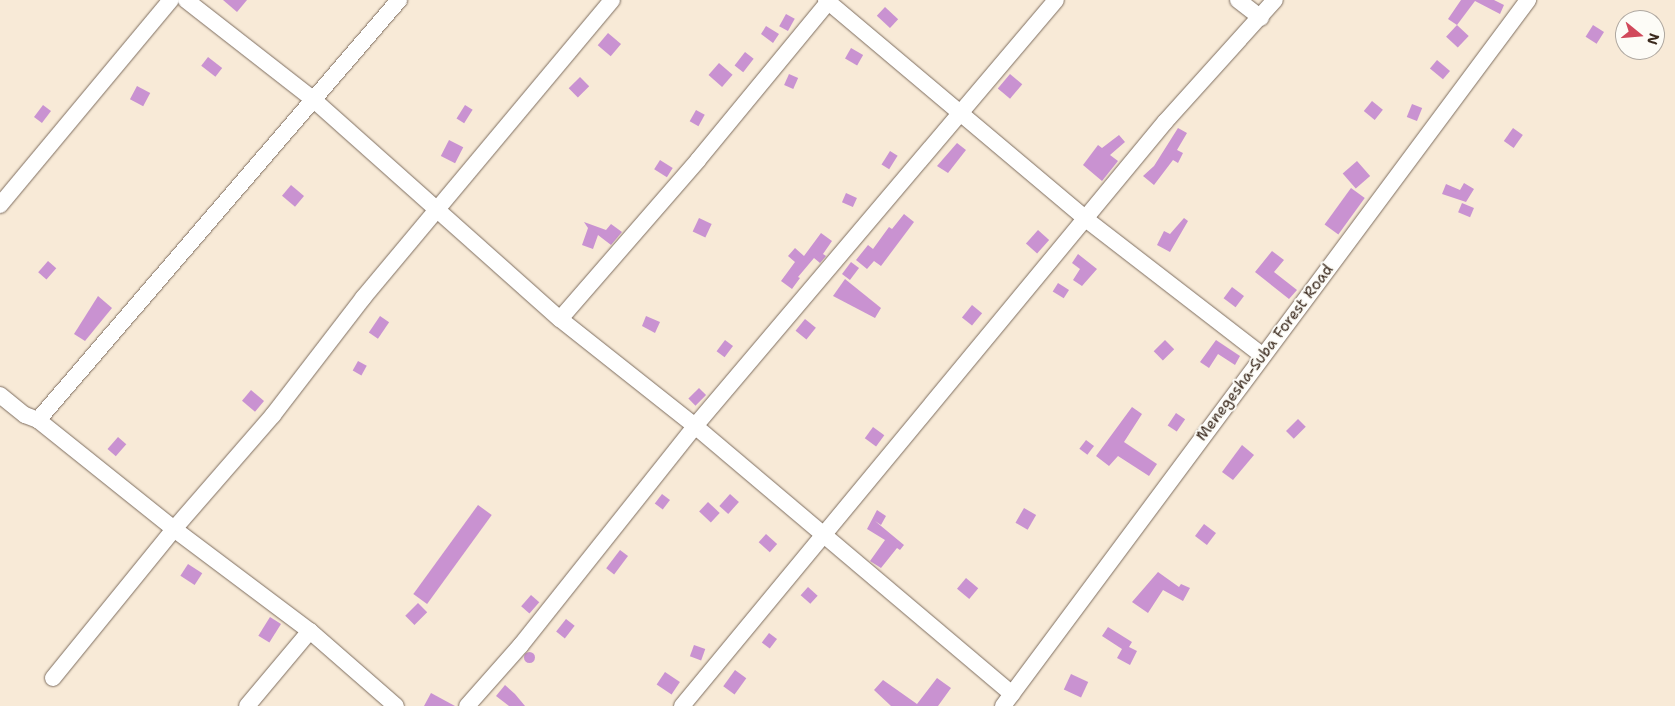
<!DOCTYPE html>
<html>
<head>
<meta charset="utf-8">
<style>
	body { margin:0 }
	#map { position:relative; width:1675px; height:706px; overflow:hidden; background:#f8ead7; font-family:"Shantell Sans",sans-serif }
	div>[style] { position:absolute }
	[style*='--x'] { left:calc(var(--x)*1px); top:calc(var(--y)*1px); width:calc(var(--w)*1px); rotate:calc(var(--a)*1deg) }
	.building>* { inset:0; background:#c992d1; transform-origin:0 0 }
	.round { border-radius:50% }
	.roads { filter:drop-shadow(0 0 1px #7d6d5f) drop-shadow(0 0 1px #7d6d5f) }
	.minor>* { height:16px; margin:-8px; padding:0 8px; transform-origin:8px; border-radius:8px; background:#fff }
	span { translate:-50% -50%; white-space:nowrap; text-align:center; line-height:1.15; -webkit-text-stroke:4px #fdfcf7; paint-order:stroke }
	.street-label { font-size:15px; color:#3b2a1e }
	.north { position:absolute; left:1615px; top:10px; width:50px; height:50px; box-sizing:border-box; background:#fdfcf7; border:1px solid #afa8a0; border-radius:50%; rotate:107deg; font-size:14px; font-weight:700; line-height:20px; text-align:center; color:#3b2a1e }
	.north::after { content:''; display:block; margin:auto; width:18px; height:22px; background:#d1495b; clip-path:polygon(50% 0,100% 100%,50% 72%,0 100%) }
</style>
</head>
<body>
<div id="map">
	<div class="building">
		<i style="clip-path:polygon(223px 0,247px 0,237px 12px)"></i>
		<i style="clip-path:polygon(1461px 0,1494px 0,1504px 5px,1500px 14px,1475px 1px,1457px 25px,1448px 19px)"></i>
		<i style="left:885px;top:7px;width:18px;height:12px;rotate:43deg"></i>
		<i style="left:786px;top:14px;width:10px;height:14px;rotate:29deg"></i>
		<i style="left:1457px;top:25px;width:16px;height:16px;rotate:43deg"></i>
		<i style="left:1593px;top:25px;width:13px;height:14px;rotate:32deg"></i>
		<i style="clip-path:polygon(766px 26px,779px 34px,773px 43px,761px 34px)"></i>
		<i style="left:608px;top:33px;width:17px;height:16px;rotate:40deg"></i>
		<i style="left:851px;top:48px;width:14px;height:12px;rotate:30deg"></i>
		<i style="left:745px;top:52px;width:11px;height:17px;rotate:38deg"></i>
		<i style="left:208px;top:57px;width:18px;height:11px;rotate:38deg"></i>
		<i style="left:1437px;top:60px;width:17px;height:11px;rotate:40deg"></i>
		<i style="left:719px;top:63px;width:18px;height:16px;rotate:41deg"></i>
		<i style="left:789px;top:74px;width:10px;height:12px;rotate:24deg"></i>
		<i style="left:1010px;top:74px;width:16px;height:19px;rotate:40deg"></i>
		<i style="left:580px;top:77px;width:13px;height:16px;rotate:45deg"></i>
		<i style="left:137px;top:86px;width:15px;height:15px;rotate:28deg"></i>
		<i style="left:1372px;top:101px;width:14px;height:13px;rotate:39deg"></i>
		<i style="left:1412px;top:104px;width:11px;height:14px;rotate:22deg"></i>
		<i style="left:43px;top:105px;width:10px;height:15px;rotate:37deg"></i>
		<i style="left:465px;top:105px;width:9px;height:16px;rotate:32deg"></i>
		<i style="left:696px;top:110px;width:10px;height:13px;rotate:29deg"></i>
		<i style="clip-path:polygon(1178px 128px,1187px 133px,1177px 150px,1183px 153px,1178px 163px,1173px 160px,1154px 185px,1143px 176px,1154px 166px)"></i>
		<i style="left:1513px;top:128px;width:12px;height:16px;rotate:35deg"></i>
		<i style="clip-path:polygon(1119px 135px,1125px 142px,1110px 155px,1118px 161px,1102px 181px,1083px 165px,1098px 145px,1102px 148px)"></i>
		<i style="left:449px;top:140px;width:16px;height:18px;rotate:27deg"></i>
		<i style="clip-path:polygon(957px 143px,966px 150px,948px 173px,937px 166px)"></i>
		<i style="left:890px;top:151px;width:9px;height:16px;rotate:32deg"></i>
		<i style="left:660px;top:160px;width:15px;height:11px;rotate:32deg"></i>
		<i style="left:1357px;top:161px;width:20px;height:19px;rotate:49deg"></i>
		<i style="clip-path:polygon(1464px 183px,1474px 189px,1466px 202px,1442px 194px,1446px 184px,1460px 190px)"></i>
		<i style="left:291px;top:185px;width:17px;height:14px;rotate:40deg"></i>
		<i style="left:1351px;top:188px;width:17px;height:45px;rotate:36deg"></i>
		<i style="left:846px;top:193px;width:12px;height:10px;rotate:24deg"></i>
		<i style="left:1462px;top:203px;width:13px;height:10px;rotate:23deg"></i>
		<i style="clip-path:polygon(904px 214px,914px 222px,881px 266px,874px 261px,867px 269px,856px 260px,868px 245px,873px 249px,889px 227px,892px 229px)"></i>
		<i style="left:699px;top:218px;width:14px;height:15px;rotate:25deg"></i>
		<i style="clip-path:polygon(1184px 218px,1188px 221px,1170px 252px,1157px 245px,1164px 231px,1170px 234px)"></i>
		<i style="clip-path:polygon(584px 222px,606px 230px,611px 224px,622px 232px,611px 245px,598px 235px,593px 249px,582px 245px,588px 228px)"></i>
		<i style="left:1038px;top:230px;width:15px;height:18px;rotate:42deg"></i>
		<i style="clip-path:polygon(821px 233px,832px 241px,823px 254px,826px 256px,820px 263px,814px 258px,798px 277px,800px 278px,792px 289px,781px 281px,795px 262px,788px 256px,795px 248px,804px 256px)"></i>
		<i style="clip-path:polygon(1272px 251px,1284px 260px,1274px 272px,1297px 290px,1289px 299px,1255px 272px)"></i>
		<i style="clip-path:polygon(1078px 254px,1097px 269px,1082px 286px,1073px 280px,1080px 269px,1072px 263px)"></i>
		<i style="left:48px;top:261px;width:11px;height:15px;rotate:41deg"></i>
		<i style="left:851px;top:262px;width:10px;height:15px;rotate:37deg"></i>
		<i style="clip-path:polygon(845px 279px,881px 308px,875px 318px,833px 296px)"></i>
		<i style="left:1058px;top:283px;width:13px;height:10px;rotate:32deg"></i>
		<i style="left:1232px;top:287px;width:15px;height:14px;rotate:37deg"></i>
		<i style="clip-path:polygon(98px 296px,112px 308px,85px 341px,74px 334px)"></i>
		<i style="left:972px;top:305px;width:13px;height:16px;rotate:39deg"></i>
		<i style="left:380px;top:316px;width:11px;height:20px;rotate:34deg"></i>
		<i style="clip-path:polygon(646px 316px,660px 322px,655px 333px,642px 326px)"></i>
		<i style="left:805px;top:319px;width:14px;height:15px;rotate:39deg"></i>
		<i style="left:725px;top:340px;width:10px;height:14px;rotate:37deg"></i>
		<i style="left:1165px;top:340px;width:13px;height:16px;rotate:45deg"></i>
		<i style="clip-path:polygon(1216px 340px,1240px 356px,1235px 365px,1218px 354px,1209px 368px,1200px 362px)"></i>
		<i style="left:358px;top:361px;width:10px;height:11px;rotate:29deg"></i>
		<i style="left:699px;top:388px;width:10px;height:15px;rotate:45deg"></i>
		<i style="left:251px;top:390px;width:17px;height:14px;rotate:40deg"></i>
		<i style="clip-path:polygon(1132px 407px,1142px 414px,1124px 442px,1157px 464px,1149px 476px,1118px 456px,1109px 466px,1096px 456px)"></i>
		<i style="left:1176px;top:413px;width:11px;height:15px;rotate:34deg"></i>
		<i style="left:1298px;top:419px;width:11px;height:17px;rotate:45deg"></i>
		<i style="left:873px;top:427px;width:14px;height:14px;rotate:36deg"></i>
		<i style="left:118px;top:437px;width:11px;height:16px;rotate:41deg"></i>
		<i style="left:1086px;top:440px;width:10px;height:11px;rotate:37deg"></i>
		<i style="clip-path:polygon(1242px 445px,1254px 455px,1233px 480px,1222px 472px)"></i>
		<i style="left:662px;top:494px;width:10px;height:12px;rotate:37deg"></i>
		<i style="left:730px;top:494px;width:12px;height:16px;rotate:42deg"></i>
		<i style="left:708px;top:502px;width:16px;height:13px;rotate:43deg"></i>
		<i style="left:478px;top:505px;width:17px;height:110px;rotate:36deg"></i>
		<i style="left:1024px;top:508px;width:14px;height:17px;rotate:30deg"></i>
		<i style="clip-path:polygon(877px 510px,886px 516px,881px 525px,875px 521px,904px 545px,900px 550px,897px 548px,881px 568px,870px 561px,885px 540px,867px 529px)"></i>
		<i style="left:1204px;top:524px;width:15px;height:15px;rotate:37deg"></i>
		<i style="left:766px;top:534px;width:15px;height:11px;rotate:42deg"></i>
		<i style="left:620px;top:550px;width:10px;height:23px;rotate:37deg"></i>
		<i style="left:188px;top:564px;width:17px;height:14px;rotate:33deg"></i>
		<i style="clip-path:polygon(1158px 572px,1179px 587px,1181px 584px,1190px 588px,1183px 601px,1163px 590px,1148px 613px,1132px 602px)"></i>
		<i style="left:966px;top:578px;width:16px;height:14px;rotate:40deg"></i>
		<i style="left:808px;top:587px;width:13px;height:11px;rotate:42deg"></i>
		<i style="left:531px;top:595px;width:11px;height:15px;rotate:41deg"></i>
		<i style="left:418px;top:603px;width:13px;height:18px;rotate:45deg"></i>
		<i style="left:270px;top:617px;width:13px;height:22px;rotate:32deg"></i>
		<i style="left:566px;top:619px;width:11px;height:16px;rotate:38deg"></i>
		<i style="clip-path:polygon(1108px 627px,1132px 642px,1129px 647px,1137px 651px,1130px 665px,1117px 658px,1122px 649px,1102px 636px)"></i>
		<i style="left:769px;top:633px;width:10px;height:12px;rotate:37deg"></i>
		<i style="left:694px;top:645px;width:12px;height:12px;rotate:20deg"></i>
		<i class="round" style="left:523.5px;top:651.5px;width:11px;height:11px"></i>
		<i style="left:735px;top:670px;width:14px;height:20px;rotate:36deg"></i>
		<i style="left:665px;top:672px;width:18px;height:15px;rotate:34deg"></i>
		<i style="left:1071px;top:674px;width:19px;height:17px;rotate:25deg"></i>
		<i style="clip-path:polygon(937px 678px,951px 688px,938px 706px,891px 706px,874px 690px,883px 680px,917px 704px)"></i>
		<i style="clip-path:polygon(505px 685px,515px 694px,525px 706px,509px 706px,496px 696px)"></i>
		<i style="clip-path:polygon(431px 693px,455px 706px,424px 706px)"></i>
	</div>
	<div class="roads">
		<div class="minor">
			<i style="--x:186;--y:0;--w:162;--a:38"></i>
			<i style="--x:314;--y:100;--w:329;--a:41.7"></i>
			<i style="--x:560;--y:319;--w:172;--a:38.4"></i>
			<i style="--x:695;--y:426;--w:415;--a:40.2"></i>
			<i style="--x:826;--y:0;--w:341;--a:40.1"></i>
			<i style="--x:1087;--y:220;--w:222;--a:37.7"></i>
			<i style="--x:1238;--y:0;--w:29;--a:38"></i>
			<i style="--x:0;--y:205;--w:267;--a:-50.2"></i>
			<i style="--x:560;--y:319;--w:211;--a:-49"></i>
			<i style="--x:698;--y:160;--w:207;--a:-50.5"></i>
			<i style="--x:0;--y:395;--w:32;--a:39"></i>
			<i style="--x:25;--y:415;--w:14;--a:21"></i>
			<i style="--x:38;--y:420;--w:174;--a:38.7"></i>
			<i style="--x:174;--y:529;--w:170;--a:36.9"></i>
			<i style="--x:310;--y:631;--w:114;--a:41.1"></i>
			<i style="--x:38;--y:420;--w:554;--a:-49.32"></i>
			<i style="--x:53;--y:678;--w:192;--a:-50.9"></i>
			<i style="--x:174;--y:529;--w:151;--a:-49"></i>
			<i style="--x:273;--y:415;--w:148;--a:-52.4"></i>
			<i style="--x:363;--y:298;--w:388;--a:-50.1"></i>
			<i style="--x:247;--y:706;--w:98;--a:-50"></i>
			<i style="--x:467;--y:706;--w:81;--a:-48.5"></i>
			<i style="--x:521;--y:645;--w:280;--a:-51.5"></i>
			<i style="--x:695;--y:426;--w:558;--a:-49.72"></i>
			<i style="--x:682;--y:706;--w:758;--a:-50.41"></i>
			<i style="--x:1165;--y:122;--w:164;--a:-48"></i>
			<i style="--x:1003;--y:706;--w:880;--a:-53.36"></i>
		</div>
	</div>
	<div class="street-label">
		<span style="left:1265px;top:353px;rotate:-53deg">Menegesha-Suba Forest Road</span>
	</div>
	<div class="north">N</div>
</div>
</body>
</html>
